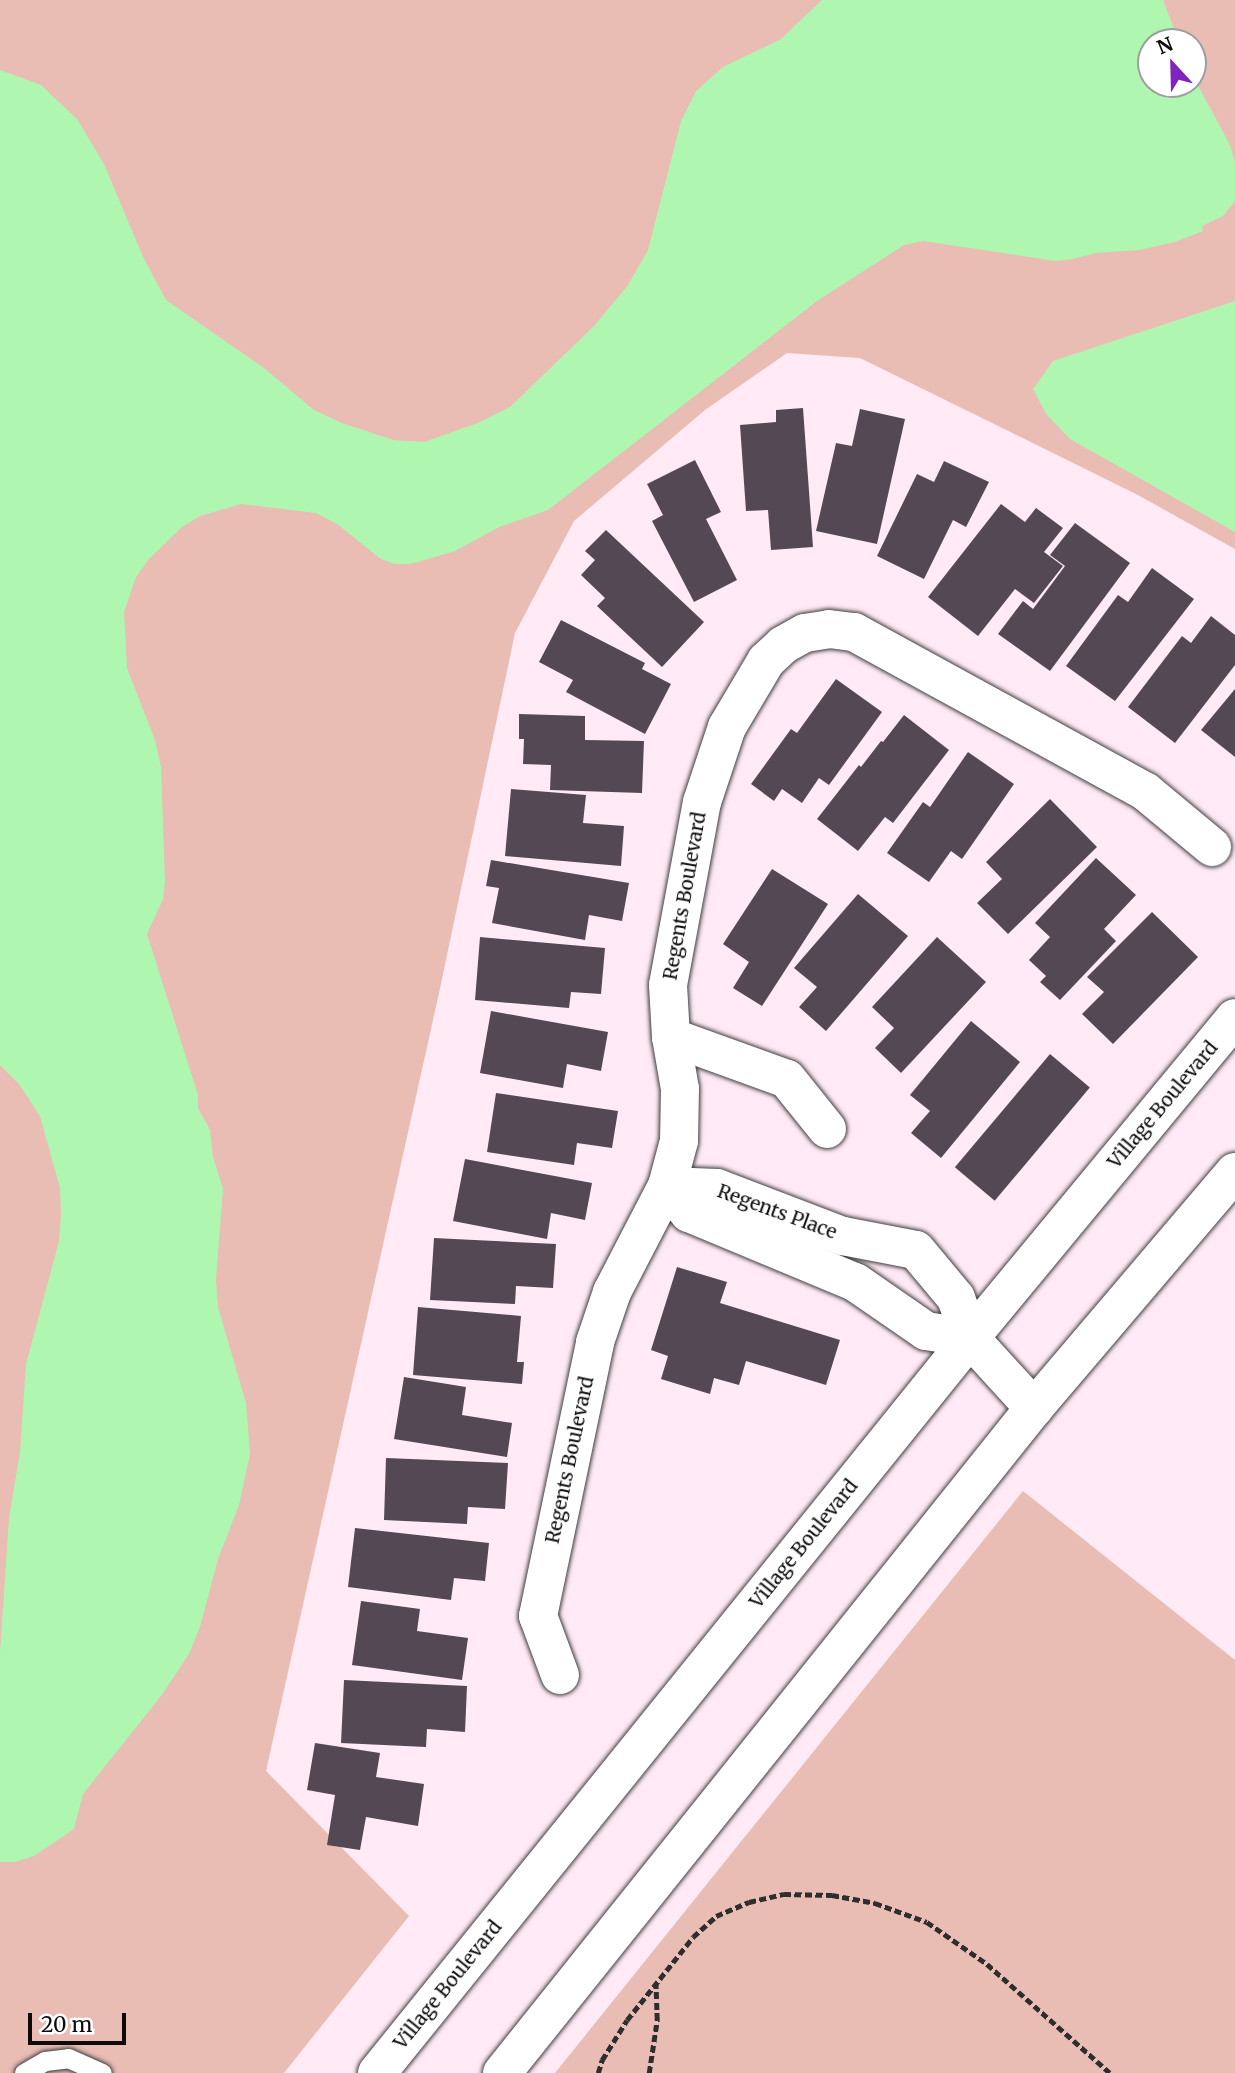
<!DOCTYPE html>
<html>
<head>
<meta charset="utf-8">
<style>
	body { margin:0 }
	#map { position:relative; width:1235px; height:2073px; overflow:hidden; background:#ffeaf5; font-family:Merriweather,serif }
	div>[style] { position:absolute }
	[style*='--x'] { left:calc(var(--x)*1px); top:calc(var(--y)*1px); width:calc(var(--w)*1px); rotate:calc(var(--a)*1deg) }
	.green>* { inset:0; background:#e9bcb4 }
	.water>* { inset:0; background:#aff7b1 }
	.building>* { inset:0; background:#544854; transform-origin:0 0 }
	.path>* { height:4.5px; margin-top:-2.25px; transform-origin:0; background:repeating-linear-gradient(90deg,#2e2e2e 0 7px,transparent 0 10.5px) }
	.roads { filter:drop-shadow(0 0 2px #3f3f3f) drop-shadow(0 0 2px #3f3f3f) }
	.service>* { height:19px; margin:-9.5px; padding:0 9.5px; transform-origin:9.5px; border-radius:9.5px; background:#fff }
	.minor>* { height:38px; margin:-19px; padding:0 19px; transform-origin:19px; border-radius:19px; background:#fff }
	.tertiary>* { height:38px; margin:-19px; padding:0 19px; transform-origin:19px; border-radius:19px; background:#fff }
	span { translate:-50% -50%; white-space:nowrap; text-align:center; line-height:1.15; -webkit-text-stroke:7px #fff; paint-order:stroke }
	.street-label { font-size:19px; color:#0c0c0c }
	.north { position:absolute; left:1137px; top:28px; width:70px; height:70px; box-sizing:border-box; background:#fff; border:2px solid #9e9e9e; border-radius:50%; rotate:338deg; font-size:19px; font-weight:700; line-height:28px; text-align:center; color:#0c0c0c }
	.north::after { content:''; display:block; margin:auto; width:24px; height:32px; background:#8223bd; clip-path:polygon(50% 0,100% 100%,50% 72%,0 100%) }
	.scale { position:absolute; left:28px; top:2013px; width:98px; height:32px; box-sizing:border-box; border:4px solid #0c0c0c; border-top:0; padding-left:9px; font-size:21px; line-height:24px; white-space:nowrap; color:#0c0c0c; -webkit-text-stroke:5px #fff; paint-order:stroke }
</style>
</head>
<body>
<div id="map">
	<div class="green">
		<i style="clip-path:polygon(evenodd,0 0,1235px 0,1235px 549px,1136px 494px,860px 358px,787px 353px,705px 410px,574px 521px,515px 633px,439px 993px,266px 1771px,409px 1916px,284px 2073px,0 2073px,0 0,1151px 42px,1193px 42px,1193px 84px,1151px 84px,1151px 42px)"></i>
		<i style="clip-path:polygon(1023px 1491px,1235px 1660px,1235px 2073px,555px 2073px)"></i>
	</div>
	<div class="water">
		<i style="clip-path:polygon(822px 0,1163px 0,1179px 42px,1151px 42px,1151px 84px,1193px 84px,1193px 76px,1230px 145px,1235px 162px,1235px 201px,1223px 216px,1202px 226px,1203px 231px,1175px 242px,1139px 250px,1096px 253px,1073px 259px,1056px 261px,923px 241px,904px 245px,817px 301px,548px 510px,499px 527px,455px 551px,411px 564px,395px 564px,381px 559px,337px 524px,316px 513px,241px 504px,200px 516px,182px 527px,149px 559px,136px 577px,124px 612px,127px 668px,155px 740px,161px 767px,165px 882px,163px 899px,147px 934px,198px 1095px,198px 1108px,210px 1130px,213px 1157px,223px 1189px,216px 1280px,218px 1307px,246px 1403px,250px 1454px,239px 1505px,218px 1559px,200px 1627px,189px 1654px,161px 1696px,83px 1794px,74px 1829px,34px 1856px,15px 1862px,0 1862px,0 1652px,9px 1518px,20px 1452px,26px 1364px,59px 1241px,61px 1213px,60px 1188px,40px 1116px,19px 1084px,0 1065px,0 70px,41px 85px,77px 119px,104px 164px,143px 257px,166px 300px,264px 368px,314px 410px,342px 423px,393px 440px,424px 442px,478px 423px,510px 407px,594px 326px,628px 285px,648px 250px,681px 121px,696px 91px,723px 67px,781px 39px)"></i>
		<i style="clip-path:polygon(1235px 301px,1235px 532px,1070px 439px,1046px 414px,1033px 389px,1053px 361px)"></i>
	</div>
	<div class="building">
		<i style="clip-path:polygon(803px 408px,813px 547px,771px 550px,768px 510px,746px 511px,740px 425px,776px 422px,776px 410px)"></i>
		<i style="clip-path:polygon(860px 409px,905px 419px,877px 544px,816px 531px,836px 443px,852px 446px)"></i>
		<i style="clip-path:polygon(695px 460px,721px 512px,706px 519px,737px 580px,694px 602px,652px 521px,663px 515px,647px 484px)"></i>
		<i style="clip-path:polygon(944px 461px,989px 482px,966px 527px,953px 520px,924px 579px,877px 556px,917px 474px,934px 482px)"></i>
		<i style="clip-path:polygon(1001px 504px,1025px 522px,1036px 508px,1063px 528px,1044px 552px,1063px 566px,1034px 603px,1015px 589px,978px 636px,928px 597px)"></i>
		<i style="clip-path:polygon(1075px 523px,1130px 563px,1050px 671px,998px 634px,1023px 601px,1033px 609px,1065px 566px,1050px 555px)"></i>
		<i style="clip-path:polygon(606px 530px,704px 622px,662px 667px,597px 606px,605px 598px,581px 575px,595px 560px,585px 551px)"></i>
		<i style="clip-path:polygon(1152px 568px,1194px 599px,1115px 701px,1066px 666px,1118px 595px,1128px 602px)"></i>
		<i style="clip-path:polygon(1211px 616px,1235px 635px,1235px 665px,1175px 743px,1128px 707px,1182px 636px,1191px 643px)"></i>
		<i style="clip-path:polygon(561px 620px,645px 663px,642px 669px,671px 684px,645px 734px,566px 692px,573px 680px,539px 662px)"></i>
		<i style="clip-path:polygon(836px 679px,882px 712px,829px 785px,819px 778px,802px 803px,782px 789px,774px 801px,751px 784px,791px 729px,797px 733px)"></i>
		<i style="clip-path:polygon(1235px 689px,1235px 757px,1201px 730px)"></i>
		<i style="clip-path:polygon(519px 714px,585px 716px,585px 740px,644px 741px,642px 793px,550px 790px,551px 765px,523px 764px,524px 739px,519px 739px)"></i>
		<i style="clip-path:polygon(904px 715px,949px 750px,893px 823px,885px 817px,858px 851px,817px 819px,859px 765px,861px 767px,881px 741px,883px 742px)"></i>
		<i style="clip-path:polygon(968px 752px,1014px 784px,962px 859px,951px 851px,929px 882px,887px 853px,923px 802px,930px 807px)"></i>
		<i style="clip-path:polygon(511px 789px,586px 795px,583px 823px,624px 826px,621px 866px,505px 856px)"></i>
		<i style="clip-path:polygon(1050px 799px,1097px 847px,1008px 934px,977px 903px,1002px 879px,986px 862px)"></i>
		<i style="clip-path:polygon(1096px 858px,1136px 895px,1104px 929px,1116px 941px,1060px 1000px,1040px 982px,1046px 976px,1029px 960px,1050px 937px,1035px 923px)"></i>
		<i style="clip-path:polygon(491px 860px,629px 883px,622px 921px,589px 915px,585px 940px,492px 923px,499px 888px,486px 886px)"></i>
		<i style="clip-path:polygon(772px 869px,828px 904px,762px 1006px,733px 988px,749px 962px,723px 944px)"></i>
		<i style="clip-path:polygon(858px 894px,908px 936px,826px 1031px,799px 1007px,817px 987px,794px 968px)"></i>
		<i style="clip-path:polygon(1152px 912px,1198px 957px,1113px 1044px,1082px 1014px,1104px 992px,1087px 977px)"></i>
		<i style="clip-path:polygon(480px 937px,605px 948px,601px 994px,571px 992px,569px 1008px,475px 1000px)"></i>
		<i style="clip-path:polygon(937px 937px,986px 982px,901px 1073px,875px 1048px,894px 1028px,872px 1007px)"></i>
		<i style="clip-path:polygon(491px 1011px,608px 1032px,601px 1071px,567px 1064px,563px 1088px,480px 1073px)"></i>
		<i style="clip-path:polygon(971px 1021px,1020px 1062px,941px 1158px,911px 1133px,930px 1111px,910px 1095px)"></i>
		<i style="left:1050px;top:1054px;width:52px;height:148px;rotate:40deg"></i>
		<i style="clip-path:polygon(496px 1093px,618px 1111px,612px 1148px,577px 1143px,574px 1165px,487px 1152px)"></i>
		<i style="clip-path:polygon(465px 1159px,592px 1183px,585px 1220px,551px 1213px,547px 1239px,453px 1221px)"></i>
		<i style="clip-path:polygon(434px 1238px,556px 1244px,553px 1288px,516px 1286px,515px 1304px,430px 1300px)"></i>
		<i style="clip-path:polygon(677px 1267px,727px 1282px,720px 1303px,840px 1340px,826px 1385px,746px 1361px,739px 1385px,714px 1378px,710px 1394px,661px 1379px,668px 1356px,651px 1350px)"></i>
		<i style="clip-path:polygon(418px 1307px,521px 1316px,517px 1362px,524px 1362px,522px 1384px,413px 1375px)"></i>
		<i style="clip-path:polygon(404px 1377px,466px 1387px,462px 1415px,512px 1423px,507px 1457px,394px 1439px)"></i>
		<i style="clip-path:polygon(386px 1458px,508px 1463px,505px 1509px,468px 1507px,467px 1524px,384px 1520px)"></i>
		<i style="clip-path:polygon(355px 1528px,489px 1543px,485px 1581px,454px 1578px,451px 1600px,348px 1587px)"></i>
		<i style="clip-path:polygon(361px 1601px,420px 1609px,417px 1631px,468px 1638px,462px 1680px,352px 1665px)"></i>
		<i style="clip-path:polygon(344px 1680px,467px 1686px,465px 1732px,427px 1729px,426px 1747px,341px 1743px)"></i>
		<i style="clip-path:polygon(315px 1743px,380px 1753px,376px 1777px,424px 1784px,418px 1826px,366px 1817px,360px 1850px,327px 1845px,335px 1795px,307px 1790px)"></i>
	</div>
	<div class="path">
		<i style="--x:598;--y:2073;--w:14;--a:-73"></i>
		<i style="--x:602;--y:2060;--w:47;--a:-58"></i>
		<i style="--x:627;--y:2020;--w:106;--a:-51.5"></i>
		<i style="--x:693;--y:1937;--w:31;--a:-42"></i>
		<i style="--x:716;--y:1916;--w:36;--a:-23"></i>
		<i style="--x:749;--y:1902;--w:36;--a:-13"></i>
		<i style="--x:784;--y:1894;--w:48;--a:1.2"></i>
		<i style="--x:832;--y:1895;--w:44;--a:10.5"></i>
		<i style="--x:875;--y:1903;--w:55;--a:20.1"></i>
		<i style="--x:927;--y:1922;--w:73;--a:35"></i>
		<i style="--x:987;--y:1964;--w:164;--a:41.5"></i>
		<i style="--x:649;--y:2073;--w:54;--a:-81.4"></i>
		<i style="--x:657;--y:2020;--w:36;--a:-92"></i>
	</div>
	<div class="roads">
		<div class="service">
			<i style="--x:24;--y:2073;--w:24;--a:-30"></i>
			<i style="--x:45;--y:2061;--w:23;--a:-7"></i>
			<i style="--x:68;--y:2058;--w:37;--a:24"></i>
		</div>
		<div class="minor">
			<i style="--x:671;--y:1037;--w:123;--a:19.9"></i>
			<i style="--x:787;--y:1079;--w:64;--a:51.3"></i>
			<i style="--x:667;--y:1186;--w:50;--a:2.3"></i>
			<i style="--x:717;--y:1188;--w:135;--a:20.9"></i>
			<i style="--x:843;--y:1236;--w:74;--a:10.9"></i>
			<i style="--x:916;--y:1250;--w:62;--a:50.2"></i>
			<i style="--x:956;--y:1298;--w:42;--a:70.7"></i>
			<i style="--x:970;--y:1338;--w:95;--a:47.6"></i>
			<i style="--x:667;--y:1186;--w:35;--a:51"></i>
			<i style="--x:689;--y:1213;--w:180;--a:22.6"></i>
			<i style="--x:855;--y:1282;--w:86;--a:34.6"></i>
			<i style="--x:926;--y:1331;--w:45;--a:9"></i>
			<i style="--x:560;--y:1675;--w:63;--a:-110.4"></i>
			<i style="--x:538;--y:1616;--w:280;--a:-78.2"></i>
			<i style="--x:595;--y:1342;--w:53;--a:-71.2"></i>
			<i style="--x:612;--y:1292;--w:119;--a:-62.6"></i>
			<i style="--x:667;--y:1186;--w:47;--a:-75.1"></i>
			<i style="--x:679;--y:1141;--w:52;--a:-88.9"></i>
			<i style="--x:680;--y:1089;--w:53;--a:-99.8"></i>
			<i style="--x:671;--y:1037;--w:52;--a:-93.3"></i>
			<i style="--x:668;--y:985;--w:186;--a:-79.5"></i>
			<i style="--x:702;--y:802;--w:79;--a:-71.6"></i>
			<i style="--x:727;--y:727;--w:77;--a:-59.4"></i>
			<i style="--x:766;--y:661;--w:23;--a:-43"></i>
			<i style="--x:783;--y:645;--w:25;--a:-29"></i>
			<i style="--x:805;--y:633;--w:24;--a:-9"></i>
			<i style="--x:829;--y:629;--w:25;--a:7"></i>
			<i style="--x:854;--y:632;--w:333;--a:28.7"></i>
			<i style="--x:1146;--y:792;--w:86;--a:39.8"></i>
		</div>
		<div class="tertiary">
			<i style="--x:377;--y:2073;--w:944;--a:-51.1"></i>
			<i style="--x:970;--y:1338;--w:415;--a:-50.4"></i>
			<i style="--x:502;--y:2073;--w:852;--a:-51.34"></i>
			<i style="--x:1034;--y:1408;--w:310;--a:-49.6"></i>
		</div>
	</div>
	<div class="street-label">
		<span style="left:685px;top:896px;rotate:-80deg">Regents Boulevard</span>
		<span style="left:1163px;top:1105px;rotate:-50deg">Village Boulevard</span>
		<span style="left:777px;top:1212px;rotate:20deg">Regents Place</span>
		<span style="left:570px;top:1460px;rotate:-78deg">Regents Boulevard</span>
		<span style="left:804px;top:1544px;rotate:-51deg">Village Boulevard</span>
		<span style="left:448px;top:1985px;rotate:-51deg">Village Boulevard</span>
	</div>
	<div class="north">N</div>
	<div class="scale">20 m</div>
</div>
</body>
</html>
